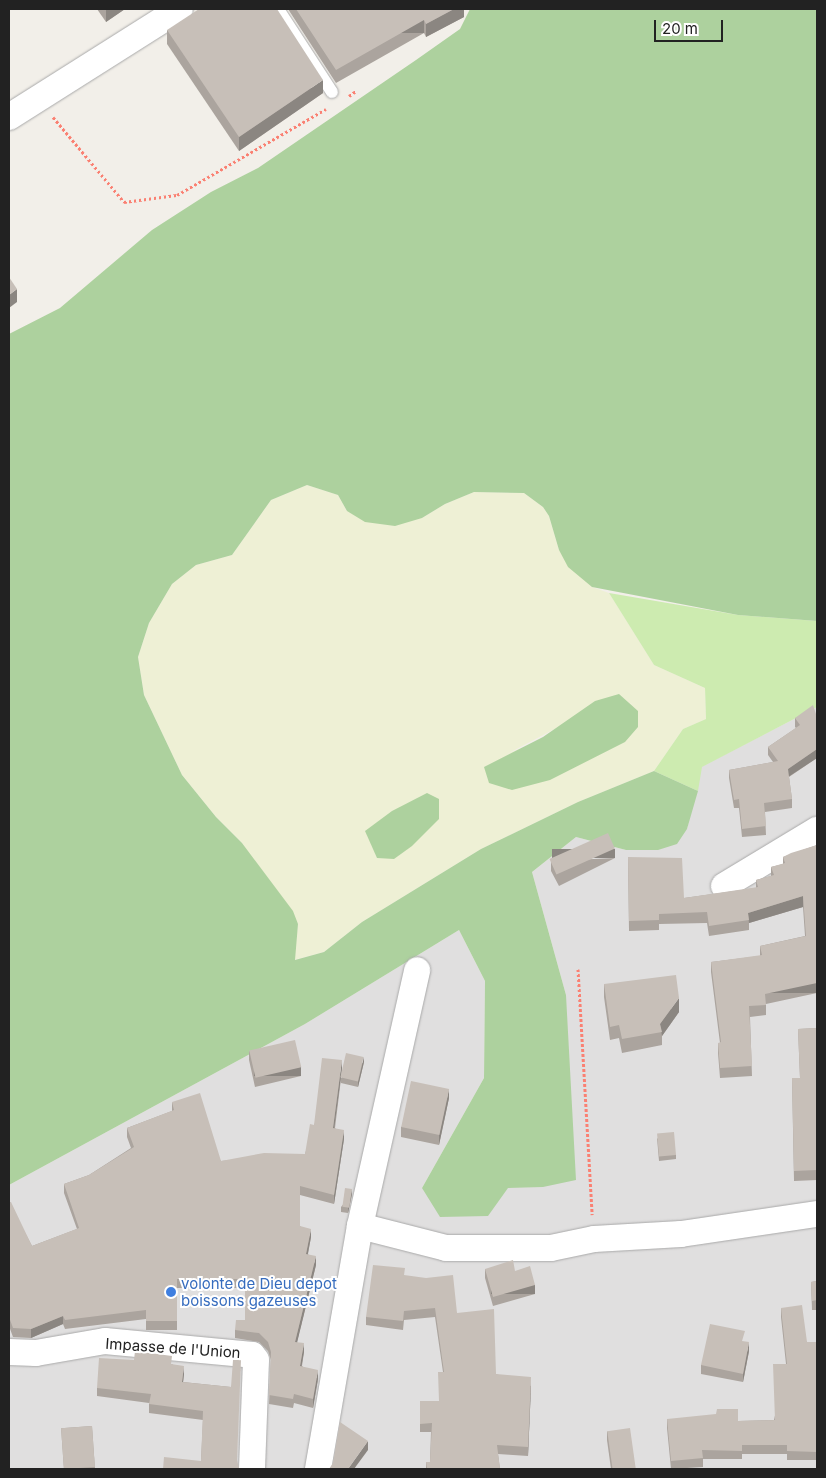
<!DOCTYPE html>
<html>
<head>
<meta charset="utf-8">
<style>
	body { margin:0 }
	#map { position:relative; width:826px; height:1478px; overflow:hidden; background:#f2efe9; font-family:Inter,sans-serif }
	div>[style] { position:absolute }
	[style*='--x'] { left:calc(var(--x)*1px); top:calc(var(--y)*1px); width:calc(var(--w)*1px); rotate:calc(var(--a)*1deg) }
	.residential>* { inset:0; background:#e0dfdf }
	.farmland>* { inset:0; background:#eef0d5 }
	.grass>* { inset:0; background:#cdebb0 }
	.forest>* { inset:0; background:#add19e }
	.path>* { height:3px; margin-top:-1.5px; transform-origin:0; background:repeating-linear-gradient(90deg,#fa8072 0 2.5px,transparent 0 5px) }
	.roads { filter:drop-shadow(0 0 1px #a9a9a9) drop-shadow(0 0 1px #a9a9a9) }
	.lane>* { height:12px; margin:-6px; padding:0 6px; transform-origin:6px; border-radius:6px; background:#fff }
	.street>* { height:26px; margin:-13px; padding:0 13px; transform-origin:13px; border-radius:13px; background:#fff }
	.wall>* { inset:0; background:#aba49e; transform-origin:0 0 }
	.shaded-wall>* { inset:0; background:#8b8681; transform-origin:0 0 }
	.building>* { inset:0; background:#c7bfb8; transform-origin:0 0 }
	.dots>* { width:14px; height:14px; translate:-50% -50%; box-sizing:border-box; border:2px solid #fff; border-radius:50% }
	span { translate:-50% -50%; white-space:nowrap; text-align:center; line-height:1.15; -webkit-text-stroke:4px #fff; paint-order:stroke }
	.shop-label { font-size:15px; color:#366cbe }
	.left { translate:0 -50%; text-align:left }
	.street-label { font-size:15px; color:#222 }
	.frame { position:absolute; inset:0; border:10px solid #222; pointer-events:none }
	.scale { position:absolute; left:654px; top:20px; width:69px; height:22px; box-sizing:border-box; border:2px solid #222; border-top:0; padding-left:6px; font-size:15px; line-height:18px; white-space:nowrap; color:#222; -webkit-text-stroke:4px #fff; paint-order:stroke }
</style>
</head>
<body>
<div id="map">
	<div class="residential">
		<i style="clip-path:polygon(817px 707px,817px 1469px,9px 1469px,9px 1185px,305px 1024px,459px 930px,485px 981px,484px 1078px,422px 1188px,543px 1187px,566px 995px,532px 872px,576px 837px,626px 850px,687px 829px,701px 767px)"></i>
	</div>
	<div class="farmland">
		<i style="clip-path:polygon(evenodd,307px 485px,338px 495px,347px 511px,422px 518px,445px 504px,474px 492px,524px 493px,543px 507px,549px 516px,559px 550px,592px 587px,609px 593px,654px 665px,705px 688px,706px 719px,683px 729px,654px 771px,578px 802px,481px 849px,362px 922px,324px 952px,294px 960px,298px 924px,242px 843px,216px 817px,182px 775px,144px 695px,138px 657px,149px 623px,172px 584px,196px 565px,232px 555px,271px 500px,307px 485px,633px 703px,507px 754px,568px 722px,633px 703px)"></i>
	</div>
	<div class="grass">
		<i style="clip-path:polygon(609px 593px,738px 615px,817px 621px,817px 707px,702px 767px,698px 791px,654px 771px,683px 729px,706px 719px,705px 688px,654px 665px)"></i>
	</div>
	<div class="forest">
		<i style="clip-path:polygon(470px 9px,817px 9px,817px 621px,738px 615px,592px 587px,568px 567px,559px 550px,549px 516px,543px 507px,524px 493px,474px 492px,445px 504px,422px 518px,395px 526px,365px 522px,347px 511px,338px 495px,307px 485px,271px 500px,232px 555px,196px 565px,172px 584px,149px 623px,138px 657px,144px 695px,182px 775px,216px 817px,242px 843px,293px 911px,298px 924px,295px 960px,324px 952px,362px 922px,481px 849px,578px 802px,654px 771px,698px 791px,687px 829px,677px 844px,658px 850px,626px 850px,576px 837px,532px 872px,566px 995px,576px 1180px,543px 1187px,508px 1188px,488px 1216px,440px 1217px,422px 1188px,484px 1078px,485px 981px,459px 930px,305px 1024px,9px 1185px,9px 334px,60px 308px,152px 230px,211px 192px,258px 168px,416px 60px,460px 29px)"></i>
		<i style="clip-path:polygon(619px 694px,638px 711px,638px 727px,625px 742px,550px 780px,512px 790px,489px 783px,484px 767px,543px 737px,595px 701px)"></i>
		<i style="clip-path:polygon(427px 793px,439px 799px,439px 819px,412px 846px,394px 859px,377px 858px,365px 831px,392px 811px)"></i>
	</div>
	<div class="path">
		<i style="--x:349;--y:96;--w:9;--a:-36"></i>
		<i style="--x:53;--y:117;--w:111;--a:50.1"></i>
		<i style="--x:124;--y:202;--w:53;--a:-7.5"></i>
		<i style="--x:177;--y:195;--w:172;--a:-30"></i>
		<i style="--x:578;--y:969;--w:246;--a:86.7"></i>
	</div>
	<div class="roads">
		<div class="lane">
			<i style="--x:278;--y:9;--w:99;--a:57"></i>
		</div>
		<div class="street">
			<i style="--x:9;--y:117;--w:202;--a:-32.3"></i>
			<i style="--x:724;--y:886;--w:109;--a:-31.1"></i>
			<i style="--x:360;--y:1226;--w:89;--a:14.3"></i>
			<i style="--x:446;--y:1248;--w:105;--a:0"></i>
			<i style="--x:551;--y:1248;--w:44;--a:-11.8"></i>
			<i style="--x:594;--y:1239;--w:87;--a:-3.3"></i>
			<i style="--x:681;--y:1234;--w:137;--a:-8.4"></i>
			<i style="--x:9;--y:1352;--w:27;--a:2"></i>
			<i style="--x:36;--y:1353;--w:70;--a:-9.9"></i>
			<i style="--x:105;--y:1341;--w:148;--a:5.4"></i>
			<i style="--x:252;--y:1355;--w:6;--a:51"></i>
			<i style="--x:256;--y:1360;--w:109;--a:92.1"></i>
			<i style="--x:318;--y:1469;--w:247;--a:-80.2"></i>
			<i style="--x:360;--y:1226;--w:262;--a:-77.4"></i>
		</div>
	</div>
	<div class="wall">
		<i style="clip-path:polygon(97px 9px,125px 9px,106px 22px)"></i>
		<i style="clip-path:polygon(288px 9px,464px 9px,464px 17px,426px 37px,424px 33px,336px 83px)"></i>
		<i style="clip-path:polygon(167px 30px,323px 93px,239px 151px,167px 44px)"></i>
		<i style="clip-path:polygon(816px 714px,817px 714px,817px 758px,789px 777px,792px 799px,792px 808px,765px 812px,766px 835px,742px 837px,739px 808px,734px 808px,729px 778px,729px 770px,773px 762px,768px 755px,768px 747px,796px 728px,795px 727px,795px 718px)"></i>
		<i style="clip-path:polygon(817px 845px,817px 993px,766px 1004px,766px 1015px,750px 1017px,752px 1076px,720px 1078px,718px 1053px,718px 1043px,720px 1043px,711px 972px,711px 962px,760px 956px,760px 946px,805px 936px,803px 907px,749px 923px,749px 930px,709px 936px,707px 923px,659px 924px,659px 930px,629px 931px,628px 857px,684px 898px,756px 888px,756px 880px,771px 876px,771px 867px,783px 864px,783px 857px)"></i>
		<i style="clip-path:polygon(615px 858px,559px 886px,551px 871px,551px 861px)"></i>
		<i style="clip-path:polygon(604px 984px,679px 1012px,662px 1036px,662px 1045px,622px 1053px,619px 1038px,610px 1040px,604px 997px)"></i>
		<i style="clip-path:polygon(817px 1028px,817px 1180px,794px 1181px,792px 1078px,800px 1078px,798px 1029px)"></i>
		<i style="clip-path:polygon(249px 1051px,301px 1076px,255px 1087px,249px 1060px)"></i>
		<i style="clip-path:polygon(364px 1062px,358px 1087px,341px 1083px,341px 1079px,335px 1128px,344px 1139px,334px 1204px,300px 1195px,300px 1226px,311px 1237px,308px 1254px,316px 1265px,297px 1342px,304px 1352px,302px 1366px,318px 1379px,313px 1408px,294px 1403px,293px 1408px,269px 1404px,271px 1360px,268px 1351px,259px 1342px,235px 1338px,235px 1330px,245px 1320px,245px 1288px,177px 1288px,177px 1330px,146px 1330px,146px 1319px,65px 1329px,63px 1324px,31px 1338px,13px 1337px,9px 1326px,9px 1202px,32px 1246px,77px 1229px,64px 1193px,64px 1184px,89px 1175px,131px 1148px,127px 1137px,127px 1128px,172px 1111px,172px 1102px,221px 1161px,305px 1154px,314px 1125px,342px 1069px,341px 1078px)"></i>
		<i style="clip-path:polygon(449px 1098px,439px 1145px,401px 1137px,401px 1127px)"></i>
		<i style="clip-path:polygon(657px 1138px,676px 1155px,676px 1159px,659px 1161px)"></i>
		<i style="clip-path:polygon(352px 1194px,348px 1213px,341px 1212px,341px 1207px)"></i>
		<i style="clip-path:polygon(485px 1269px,515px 1271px,535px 1294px,493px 1306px,485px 1278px)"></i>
		<i style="clip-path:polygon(405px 1276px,457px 1313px,496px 1374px,531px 1386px,528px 1456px,498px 1454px,500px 1469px,426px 1469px,426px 1462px,430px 1462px,431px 1432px,420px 1432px,420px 1401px,439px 1401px,443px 1372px,435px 1317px,404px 1320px,403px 1330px,366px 1325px,366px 1317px)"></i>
		<i style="clip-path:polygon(817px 1281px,817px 1310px,812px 1310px,811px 1282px)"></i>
		<i style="clip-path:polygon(781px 1308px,807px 1342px,817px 1342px,817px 1460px,787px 1460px,787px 1454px,742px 1454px,742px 1459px,703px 1459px,703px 1467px,671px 1469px,667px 1428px,667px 1419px,738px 1421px,774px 1420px,786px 1364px,781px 1317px)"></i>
		<i style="clip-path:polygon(749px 1351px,743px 1382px,701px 1374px,701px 1365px)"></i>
		<i style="clip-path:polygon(172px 1364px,184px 1374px,183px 1382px,231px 1387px,241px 1369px,201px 1461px,203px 1420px,149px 1413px,149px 1403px,97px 1396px,97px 1388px)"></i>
		<i style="left:92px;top:1426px;width:43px;height:31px;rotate:86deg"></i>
		<i style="clip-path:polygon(607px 1431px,636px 1469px,611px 1469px,607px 1440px)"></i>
	</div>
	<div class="shaded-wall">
		<i style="clip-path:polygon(106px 9px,125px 9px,106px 22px)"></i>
		<i style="clip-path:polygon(454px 9px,464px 9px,464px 17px,426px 37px,426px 24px)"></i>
		<i style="left:424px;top:20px;width:13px;height:101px;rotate:90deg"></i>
		<i style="clip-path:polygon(323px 80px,323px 93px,239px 151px,239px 137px)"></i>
		<i style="clip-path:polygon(17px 289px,17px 302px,9px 308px,9px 295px)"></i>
		<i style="clip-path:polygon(817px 749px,817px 758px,788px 777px,788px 769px)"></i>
		<i style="left:615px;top:849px;width:9px;height:63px;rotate:90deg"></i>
		<i style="clip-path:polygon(803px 896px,803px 907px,749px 923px,748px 913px)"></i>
		<i style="left:817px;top:983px;width:10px;height:53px;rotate:90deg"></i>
		<i style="clip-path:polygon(679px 998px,679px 1012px,662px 1036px,660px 1024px)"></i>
		<i style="clip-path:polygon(364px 1057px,364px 1062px,358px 1087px,358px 1082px)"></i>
		<i style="clip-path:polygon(342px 1060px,342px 1069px,333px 1137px,333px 1128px)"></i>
		<i style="left:301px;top:1067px;width:9px;height:47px;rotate:90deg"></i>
		<i style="clip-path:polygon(449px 1089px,449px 1098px,439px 1145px,439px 1135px)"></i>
		<i style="clip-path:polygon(344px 1130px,344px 1139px,334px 1204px,334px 1195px)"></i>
		<i style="clip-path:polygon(352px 1189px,352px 1194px,348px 1213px,348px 1208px)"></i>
		<i style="clip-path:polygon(311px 1229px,311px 1237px,306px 1263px,306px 1254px)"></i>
		<i style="clip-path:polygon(316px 1256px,316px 1265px,295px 1351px,295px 1342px)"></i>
		<i style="left:535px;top:1285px;width:9px;height:44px;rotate:90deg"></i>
		<i style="clip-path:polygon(63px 1316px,63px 1324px,31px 1338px,31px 1329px)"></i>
		<i style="clip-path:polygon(749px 1342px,749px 1351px,743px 1382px,743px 1374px)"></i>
		<i style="clip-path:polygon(304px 1343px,304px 1352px,300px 1374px,300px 1366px)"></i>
		<i style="clip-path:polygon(184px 1366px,184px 1374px,182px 1391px,182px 1382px)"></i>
		<i style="clip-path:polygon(318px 1370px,318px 1379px,313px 1408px,313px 1399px)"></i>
		<i style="clip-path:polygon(531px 1377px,531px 1386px,528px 1456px,528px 1447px)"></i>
		<i style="clip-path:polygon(368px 1441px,368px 1450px,354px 1469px,348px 1469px)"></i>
	</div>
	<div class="building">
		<i style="clip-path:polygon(199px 9px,277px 9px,323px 80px,239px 137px,167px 30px)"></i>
		<i style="clip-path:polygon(296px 9px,454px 9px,426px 24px,424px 20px,336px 70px)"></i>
		<i style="clip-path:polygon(9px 277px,17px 289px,9px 295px)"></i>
		<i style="clip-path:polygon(813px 705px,816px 714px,817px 714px,817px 749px,788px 769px,792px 799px,764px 803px,766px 826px,742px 829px,739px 799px,734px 800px,729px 770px,778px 761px,768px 747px,800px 725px,795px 718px)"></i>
		<i style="left:608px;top:833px;width:17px;height:64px;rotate:66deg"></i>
		<i style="clip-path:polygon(817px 845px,817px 983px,765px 994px,766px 1005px,749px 1006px,752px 1066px,720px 1068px,718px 1043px,721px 1042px,711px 962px,762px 955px,760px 946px,806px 936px,803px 896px,748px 913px,749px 920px,709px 926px,707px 912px,659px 914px,659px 920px,629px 921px,628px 857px,682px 858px,684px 898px,758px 887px,756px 880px,774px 875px,771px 867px,785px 863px,783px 857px,791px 853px)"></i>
		<i style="clip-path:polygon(676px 975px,679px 998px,660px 1024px,662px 1032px,622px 1039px,619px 1025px,610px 1027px,604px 984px)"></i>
		<i style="clip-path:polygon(817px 1028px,817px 1170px,794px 1171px,792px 1078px,800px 1078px,798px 1029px)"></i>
		<i style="left:295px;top:1040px;width:28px;height:47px;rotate:77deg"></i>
		<i style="left:346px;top:1053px;width:18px;height:25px;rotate:13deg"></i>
		<i style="clip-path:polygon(322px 1058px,342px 1060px,333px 1128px,344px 1130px,334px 1195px,300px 1186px,300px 1226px,311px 1229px,306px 1254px,316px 1256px,295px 1342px,304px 1343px,300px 1366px,318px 1370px,313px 1399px,294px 1394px,293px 1399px,269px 1395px,271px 1352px,268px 1342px,259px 1333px,235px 1330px,236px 1320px,245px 1320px,245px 1279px,177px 1279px,177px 1321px,146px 1321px,146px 1310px,65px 1320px,63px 1316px,31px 1329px,13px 1328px,9px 1317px,9px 1202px,11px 1202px,32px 1246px,79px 1228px,64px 1184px,89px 1175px,134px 1147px,127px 1128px,174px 1110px,172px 1102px,200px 1093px,221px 1161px,264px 1153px,305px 1154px,310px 1124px,314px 1125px)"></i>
		<i style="left:411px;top:1081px;width:39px;height:47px;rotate:12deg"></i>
		<i style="left:674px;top:1132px;width:23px;height:17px;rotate:85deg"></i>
		<i style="left:345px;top:1188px;width:7px;height:19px;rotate:8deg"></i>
		<i style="clip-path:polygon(513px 1260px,515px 1271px,530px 1266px,535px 1285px,493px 1297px,485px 1269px)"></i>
		<i style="clip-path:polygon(373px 1265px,405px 1268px,404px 1275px,426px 1278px,453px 1275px,457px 1313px,494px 1309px,496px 1374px,531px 1377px,528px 1447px,497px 1445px,500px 1469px,427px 1469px,426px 1462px,430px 1462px,432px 1423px,420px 1424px,420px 1401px,439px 1401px,438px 1372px,444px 1372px,435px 1308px,404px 1311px,403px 1321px,366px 1317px)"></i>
		<i style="clip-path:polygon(817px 1281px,817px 1300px,812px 1301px,811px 1282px)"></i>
		<i style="clip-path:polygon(802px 1305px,807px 1342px,817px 1342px,817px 1452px,787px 1451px,787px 1445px,742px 1445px,742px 1451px,702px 1450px,703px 1458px,671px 1461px,667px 1419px,716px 1414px,717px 1409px,738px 1409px,738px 1421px,775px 1420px,773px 1364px,787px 1364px,781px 1308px)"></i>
		<i style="clip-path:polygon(710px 1324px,745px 1331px,742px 1341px,749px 1342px,743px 1374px,701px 1365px)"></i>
		<i style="clip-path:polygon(135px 1351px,172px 1356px,171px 1364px,184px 1366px,182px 1382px,231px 1387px,233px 1360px,241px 1360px,237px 1460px,239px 1468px,241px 1469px,163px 1469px,164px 1457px,201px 1461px,203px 1411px,149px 1404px,151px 1394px,97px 1388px,99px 1358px,134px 1360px)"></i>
		<i style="clip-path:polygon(340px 1422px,368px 1441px,348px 1469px,329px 1469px,333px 1463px)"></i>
		<i style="left:92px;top:1426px;width:41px;height:31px;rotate:86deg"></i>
		<i style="left:630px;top:1428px;width:41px;height:23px;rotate:82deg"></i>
	</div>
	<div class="dots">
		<i style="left:171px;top:1292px;background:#3f7fe0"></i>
	</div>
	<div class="shop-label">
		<span class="left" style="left:181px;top:1292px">volonte de Dieu depot<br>boissons gazeuses</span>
	</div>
	<div class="street-label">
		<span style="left:173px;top:1348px;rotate:4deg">Impasse de l'Union</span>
	</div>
	<div class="frame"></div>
	<div class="scale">20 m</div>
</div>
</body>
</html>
